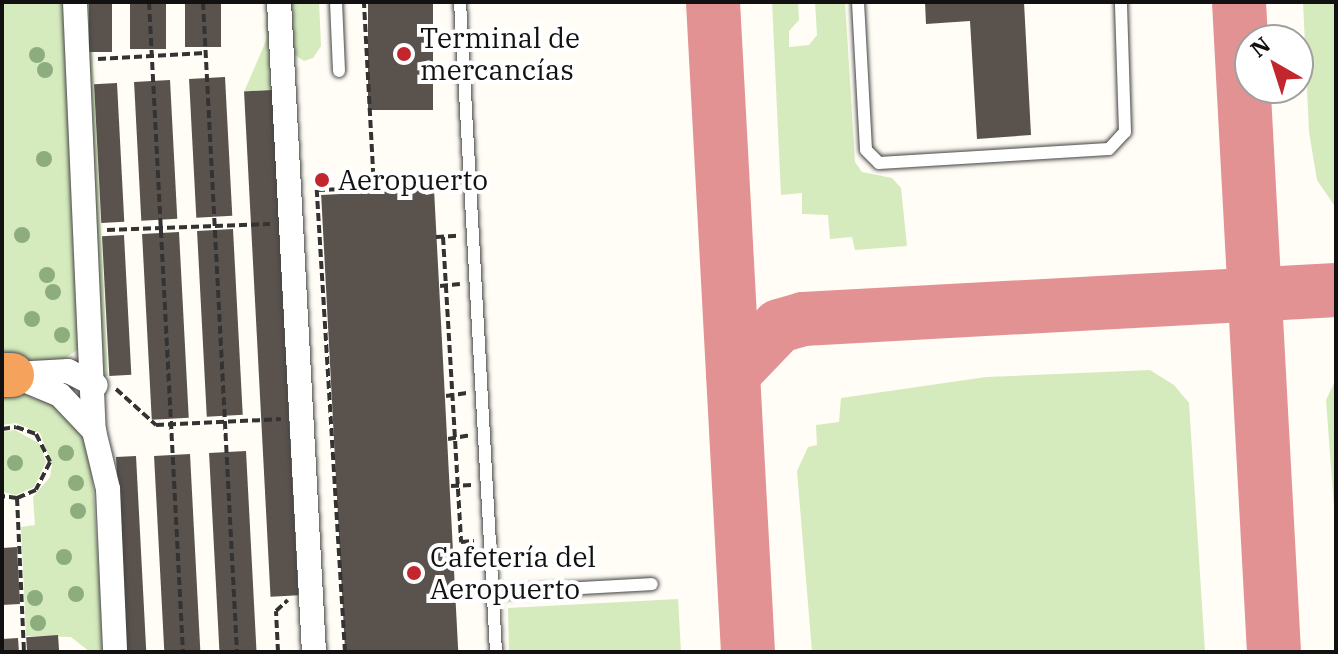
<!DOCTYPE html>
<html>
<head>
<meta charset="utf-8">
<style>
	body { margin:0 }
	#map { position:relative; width:1338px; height:654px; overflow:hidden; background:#fffdf5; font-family:"IBM Plex Serif",serif }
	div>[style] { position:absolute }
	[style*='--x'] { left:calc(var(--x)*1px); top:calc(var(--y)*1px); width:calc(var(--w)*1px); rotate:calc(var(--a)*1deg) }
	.green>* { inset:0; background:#d5ebbd }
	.taxiway>* { height:54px; margin:-27px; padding:0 27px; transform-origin:27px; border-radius:27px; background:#e29292 }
	.building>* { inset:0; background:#5a524d; transform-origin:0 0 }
	.path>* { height:4px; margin-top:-2px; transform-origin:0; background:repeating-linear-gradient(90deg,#333 0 8px,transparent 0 12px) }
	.roads { filter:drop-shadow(0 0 2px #444) drop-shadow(0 0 2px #444) }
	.lane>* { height:12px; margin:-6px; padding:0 6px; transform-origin:6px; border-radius:6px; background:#fff }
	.street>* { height:24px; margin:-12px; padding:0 12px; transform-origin:12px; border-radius:12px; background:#fff }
	.highway>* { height:44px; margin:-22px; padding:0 22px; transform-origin:22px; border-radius:22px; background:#f5a25d }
	.trees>* { width:16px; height:16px; margin:-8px; border-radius:50%; background:#8dad7f }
	.dots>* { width:22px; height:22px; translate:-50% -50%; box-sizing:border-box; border:4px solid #fff; border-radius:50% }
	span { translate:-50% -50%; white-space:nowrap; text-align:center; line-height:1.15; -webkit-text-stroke:8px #fff; paint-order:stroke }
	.poi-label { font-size:28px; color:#111 }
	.left { translate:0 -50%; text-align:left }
	.frame { position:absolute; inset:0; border:4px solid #111; pointer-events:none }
	.north { position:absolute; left:1234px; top:24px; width:80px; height:80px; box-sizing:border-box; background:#fff; border:2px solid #a0a0a0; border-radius:50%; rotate:321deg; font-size:22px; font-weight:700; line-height:32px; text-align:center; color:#111 }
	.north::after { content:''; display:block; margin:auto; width:28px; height:36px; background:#c4262e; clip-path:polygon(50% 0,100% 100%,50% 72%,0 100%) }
</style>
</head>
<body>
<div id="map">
	<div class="green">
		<i style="clip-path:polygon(2px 2px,64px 2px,83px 346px,64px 359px,2px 362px)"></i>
		<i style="clip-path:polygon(81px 2px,89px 2px,94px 84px,108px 376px,102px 377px)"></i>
		<i style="clip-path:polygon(266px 2px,272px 90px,244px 92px,266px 41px)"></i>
		<i style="clip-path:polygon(289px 2px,319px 2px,321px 46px,313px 58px,304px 61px,292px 53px)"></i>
		<i style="clip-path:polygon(772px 2px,798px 2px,799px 20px,789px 31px,789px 47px,809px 45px,817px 35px,815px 2px,845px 2px,855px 162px,862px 172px,892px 178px,901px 188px,907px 246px,855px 250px,852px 237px,830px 239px,828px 215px,802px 214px,802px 193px,781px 195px)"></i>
		<i style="clip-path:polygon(1303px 2px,1336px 2px,1336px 208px,1317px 180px,1309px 132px)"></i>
		<i style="clip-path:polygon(1150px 370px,1174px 385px,1189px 403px,1205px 652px,812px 652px,797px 471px,808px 447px,817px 445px,816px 425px,839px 422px,841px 398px,986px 377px)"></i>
		<i style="clip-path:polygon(1336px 379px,1336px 535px,1326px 400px)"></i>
		<i style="clip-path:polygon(2px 389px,18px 389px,58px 407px,82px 435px,91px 455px,104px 652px,90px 652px,71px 637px,26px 636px,21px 527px,35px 525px,33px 497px,50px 477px,52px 465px,40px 433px,16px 423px,2px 425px)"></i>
		<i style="clip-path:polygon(15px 430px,40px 444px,46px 462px,34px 487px,16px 495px,2px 492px,2px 432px)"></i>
		<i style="clip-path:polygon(678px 599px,681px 652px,509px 652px,508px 608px)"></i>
	</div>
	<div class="taxiway">
		<i style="--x:713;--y:2;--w:651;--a:86.92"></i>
		<i style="--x:1239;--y:2;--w:651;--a:86.92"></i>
		<i style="--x:733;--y:374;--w:66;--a:-46.2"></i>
		<i style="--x:779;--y:326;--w:25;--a:-16"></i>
		<i style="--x:803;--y:319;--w:534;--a:-3.11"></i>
	</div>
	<div class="building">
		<i style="left:89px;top:2px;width:23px;height:50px"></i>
		<i style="left:130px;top:2px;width:36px;height:47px"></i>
		<i style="left:185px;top:2px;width:36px;height:45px"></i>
		<i style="left:368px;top:2px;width:65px;height:108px"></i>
		<i style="clip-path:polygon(925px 2px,1024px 2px,1031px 135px,977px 139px,970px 21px,926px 24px)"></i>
		<i style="left:225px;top:77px;width:139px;height:36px;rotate:87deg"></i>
		<i style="left:170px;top:80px;width:139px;height:36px;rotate:87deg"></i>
		<i style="left:117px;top:83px;width:139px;height:23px;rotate:87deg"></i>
		<i style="left:272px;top:90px;width:506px;height:28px;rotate:87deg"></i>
		<i style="left:434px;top:189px;width:464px;height:113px;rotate:87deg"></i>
		<i style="left:233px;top:229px;width:186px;height:36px;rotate:87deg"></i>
		<i style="left:179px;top:232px;width:186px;height:37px;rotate:87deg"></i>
		<i style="left:124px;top:235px;width:140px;height:22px;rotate:87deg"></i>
		<i style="left:246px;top:451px;width:201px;height:37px;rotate:87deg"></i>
		<i style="left:190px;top:454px;width:198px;height:36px;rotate:87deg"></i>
		<i style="left:136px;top:456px;width:196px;height:20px;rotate:87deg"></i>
		<i style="clip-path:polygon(17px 547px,20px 604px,2px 605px,2px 548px)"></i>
		<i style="left:58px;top:635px;width:16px;height:32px;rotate:86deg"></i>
		<i style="left:18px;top:638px;width:14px;height:16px;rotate:86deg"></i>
	</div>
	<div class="path">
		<i style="--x:149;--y:2;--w:651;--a:87.01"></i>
		<i style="--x:203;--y:2;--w:651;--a:87.01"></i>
		<i style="--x:98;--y:59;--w:107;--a:-3.2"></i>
		<i style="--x:107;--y:230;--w:163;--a:-2.1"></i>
		<i style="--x:436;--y:237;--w:22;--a:-3"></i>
		<i style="--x:443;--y:237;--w:306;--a:86.6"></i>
		<i style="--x:461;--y:542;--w:13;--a:-4"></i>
		<i style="--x:440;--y:286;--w:20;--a:-6"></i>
		<i style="--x:116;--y:389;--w:54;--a:42"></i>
		<i style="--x:156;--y:425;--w:125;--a:-2.7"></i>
		<i style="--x:446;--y:396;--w:21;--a:-8"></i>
		<i style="--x:2;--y:429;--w:14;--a:-8"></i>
		<i style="--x:16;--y:427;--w:21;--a:19"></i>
		<i style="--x:36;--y:434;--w:31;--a:63"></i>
		<i style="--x:50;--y:462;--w:31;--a:117"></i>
		<i style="--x:36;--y:490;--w:21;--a:157"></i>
		<i style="--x:17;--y:498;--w:15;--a:-172"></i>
		<i style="--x:448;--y:439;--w:22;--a:-10"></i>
		<i style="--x:451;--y:486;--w:21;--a:-3"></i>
		<i style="--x:17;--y:498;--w:154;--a:87.4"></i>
		<i style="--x:278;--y:652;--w:41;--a:-92.8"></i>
		<i style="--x:276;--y:611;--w:16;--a:-43"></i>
		<i style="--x:345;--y:652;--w:463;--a:-93.5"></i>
		<i style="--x:317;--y:190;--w:57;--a:-2"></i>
		<i style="--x:374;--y:188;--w:186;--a:-93.1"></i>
	</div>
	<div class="roads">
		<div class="lane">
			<i style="--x:336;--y:2;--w:69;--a:87.5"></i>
			<i style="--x:460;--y:2;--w:651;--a:86.83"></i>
			<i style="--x:858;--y:2;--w:148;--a:86.9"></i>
			<i style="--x:866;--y:150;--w:18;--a:45"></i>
			<i style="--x:879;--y:163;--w:230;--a:-3.5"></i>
			<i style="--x:1109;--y:149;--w:23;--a:-47"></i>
			<i style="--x:1125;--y:132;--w:130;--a:-91.8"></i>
			<i style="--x:493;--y:593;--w:159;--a:-3.2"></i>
		</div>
		<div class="street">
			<i style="--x:75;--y:2;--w:429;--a:87.5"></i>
			<i style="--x:94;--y:431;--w:60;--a:76.4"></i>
			<i style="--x:108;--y:489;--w:163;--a:87.5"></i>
			<i style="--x:279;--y:2;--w:651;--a:86.92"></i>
			<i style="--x:15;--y:374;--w:53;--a:-3.2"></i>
			<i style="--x:68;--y:371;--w:31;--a:27"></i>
			<i style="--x:12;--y:375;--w:52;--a:22.6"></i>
			<i style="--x:60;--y:395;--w:50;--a:46.6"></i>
		</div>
		<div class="highway">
			<i style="--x:2;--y:375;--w:10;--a:0"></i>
		</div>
	</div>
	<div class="trees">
		<i style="left:37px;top:55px"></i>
		<i style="left:45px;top:70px"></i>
		<i style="left:44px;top:159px"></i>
		<i style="left:22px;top:235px"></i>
		<i style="left:47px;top:275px"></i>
		<i style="left:53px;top:292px"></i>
		<i style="left:32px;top:319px"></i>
		<i style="left:62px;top:335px"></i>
		<i style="left:66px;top:453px"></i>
		<i style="left:15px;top:463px"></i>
		<i style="left:76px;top:483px"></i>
		<i style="left:78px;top:511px"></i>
		<i style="left:64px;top:557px"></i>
		<i style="left:76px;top:594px"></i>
		<i style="left:35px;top:598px"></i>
		<i style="left:38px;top:623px"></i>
	</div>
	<div class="dots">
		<i style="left:404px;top:54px;background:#c4262e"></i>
		<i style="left:322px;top:180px;background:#c4262e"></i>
		<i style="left:414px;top:573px;background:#c4262e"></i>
	</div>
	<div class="poi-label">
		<span class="left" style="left:420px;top:54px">Terminal de<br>mercancías</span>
		<span class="left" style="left:338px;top:180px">Aeropuerto</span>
		<span class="left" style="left:430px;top:573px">Cafetería del<br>Aeropuerto</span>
	</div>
	<div class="frame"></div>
	<div class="north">N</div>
</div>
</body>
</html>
